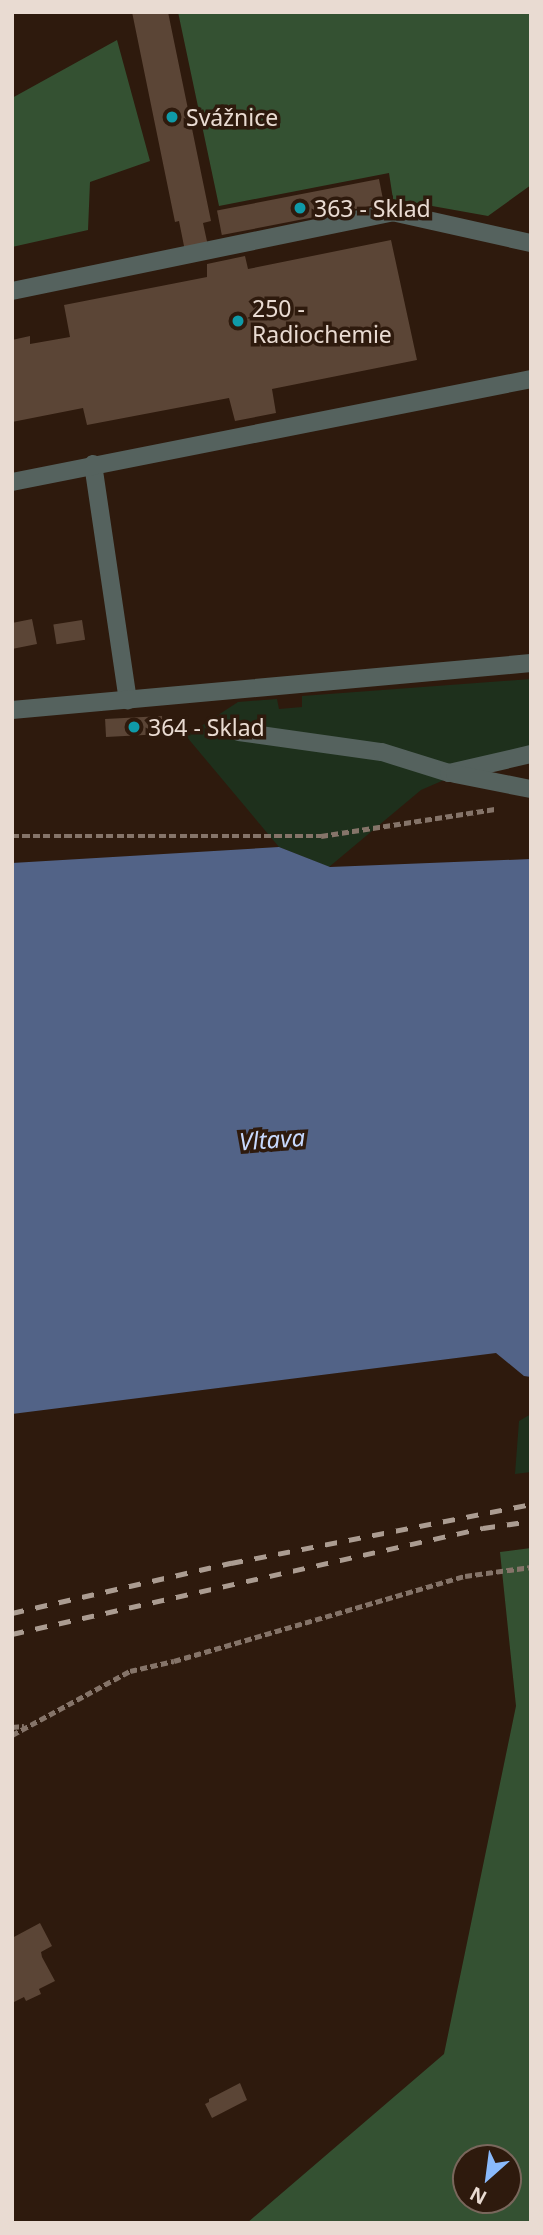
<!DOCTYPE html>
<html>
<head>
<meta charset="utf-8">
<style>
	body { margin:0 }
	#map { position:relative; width:543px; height:2235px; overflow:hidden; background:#2e1a0d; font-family:"Noto Sans",sans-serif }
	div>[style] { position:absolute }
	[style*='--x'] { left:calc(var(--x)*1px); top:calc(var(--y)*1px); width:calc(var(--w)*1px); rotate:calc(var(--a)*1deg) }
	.green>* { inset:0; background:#1e301c }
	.forest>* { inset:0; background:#345132 }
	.water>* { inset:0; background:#526387 }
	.building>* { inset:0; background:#5b4536; transform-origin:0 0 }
	.path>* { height:4.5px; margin-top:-2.25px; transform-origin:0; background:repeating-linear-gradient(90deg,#857469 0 7px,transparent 0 10.5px) }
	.minor>* { height:18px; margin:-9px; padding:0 9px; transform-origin:9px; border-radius:9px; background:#55625e }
	.rail>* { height:5px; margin-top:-2.5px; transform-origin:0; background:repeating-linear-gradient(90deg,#ab9c91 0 12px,transparent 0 24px) }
	.dots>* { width:19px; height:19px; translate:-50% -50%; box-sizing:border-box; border:4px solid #2e1a0d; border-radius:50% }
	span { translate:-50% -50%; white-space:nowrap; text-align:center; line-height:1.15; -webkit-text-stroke:7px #2e1a0d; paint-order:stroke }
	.poi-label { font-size:23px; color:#e9dbd2 }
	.left { translate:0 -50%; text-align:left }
	.water-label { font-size:24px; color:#c7d9fe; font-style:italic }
	.frame { position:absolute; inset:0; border:14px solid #e9dbd2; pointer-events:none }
	.north { position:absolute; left:452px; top:2144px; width:70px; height:70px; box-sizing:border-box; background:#2e1a0d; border:2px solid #79675c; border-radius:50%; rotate:208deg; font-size:19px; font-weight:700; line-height:28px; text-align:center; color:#e9dbd2 }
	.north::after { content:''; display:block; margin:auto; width:24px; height:32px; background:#8abafc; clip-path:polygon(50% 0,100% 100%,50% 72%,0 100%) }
</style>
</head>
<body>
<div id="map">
	<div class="green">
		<i style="clip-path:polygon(531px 679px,531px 754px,511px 751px,421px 790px,329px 867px,279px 847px,186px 736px,238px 702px,277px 699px,279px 709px,302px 707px,302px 696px)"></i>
		<i style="clip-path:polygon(531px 1414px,531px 1472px,515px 1474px,519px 1421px)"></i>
	</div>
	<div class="forest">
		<i style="clip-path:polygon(178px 12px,531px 12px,531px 185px,488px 216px,393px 199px,389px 173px,219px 206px)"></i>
		<i style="clip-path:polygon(117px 40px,150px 161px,90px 182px,88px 230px,12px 247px,12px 98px)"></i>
		<i style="clip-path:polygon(evenodd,531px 1548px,531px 2223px,247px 2223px,444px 2054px,516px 1706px,500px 1552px,531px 1548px,466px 2158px,508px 2158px,508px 2200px,466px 2200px,466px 2158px)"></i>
	</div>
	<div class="water">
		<i style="clip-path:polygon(279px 847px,330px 867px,531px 859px,531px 1377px,524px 1376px,496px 1353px,12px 1414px,12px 863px)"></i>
	</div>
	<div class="building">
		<i style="clip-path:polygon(132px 12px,168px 12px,211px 221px,203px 223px,208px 246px,185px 251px,179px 221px,175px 222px)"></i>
		<i style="left:379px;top:179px;width:25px;height:165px;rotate:79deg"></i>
		<i style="clip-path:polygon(391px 240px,417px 360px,272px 389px,276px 413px,235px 421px,229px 398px,87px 425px,83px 408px,12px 422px,12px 340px,30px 336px,30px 344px,70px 337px,64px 305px,207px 277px,207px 264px,245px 256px,248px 269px)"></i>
		<i style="clip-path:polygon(32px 619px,37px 644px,12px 649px,12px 623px)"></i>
		<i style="left:82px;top:620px;width:20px;height:29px;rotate:81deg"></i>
		<i style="left:162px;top:716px;width:18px;height:57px;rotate:87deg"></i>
		<i style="clip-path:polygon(40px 1923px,52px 1946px,41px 1952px,42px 1957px,55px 1981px,39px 1989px,41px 1994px,26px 2001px,24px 1997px,12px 2003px,12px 1938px)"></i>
		<i style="clip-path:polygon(240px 2083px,247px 2100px,212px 2118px,205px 2104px,209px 2102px,209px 2099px)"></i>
	</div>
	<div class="path">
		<i style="--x:12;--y:836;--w:309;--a:0"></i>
		<i style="--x:321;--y:836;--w:176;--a:-8.8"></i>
		<i style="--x:12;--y:1727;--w:12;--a:-5"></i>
		<i style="--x:12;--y:1735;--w:134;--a:-28.5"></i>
		<i style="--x:130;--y:1671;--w:45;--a:-12.8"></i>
		<i style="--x:174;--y:1661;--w:303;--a:-16.3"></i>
		<i style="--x:465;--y:1576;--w:67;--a:-7.8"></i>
	</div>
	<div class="minor">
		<i style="--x:12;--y:291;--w:388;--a:-11.7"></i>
		<i style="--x:392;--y:212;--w:142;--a:12.6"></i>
		<i style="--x:93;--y:464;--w:239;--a:81.6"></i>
		<i style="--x:12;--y:482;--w:529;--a:-11.22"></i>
		<i style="--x:12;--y:710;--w:521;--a:-5.17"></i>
		<i style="--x:239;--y:732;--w:144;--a:8"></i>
		<i style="--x:382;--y:752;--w:70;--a:17.4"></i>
		<i style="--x:449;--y:773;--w:84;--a:-13"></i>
		<i style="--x:455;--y:774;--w:77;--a:11.2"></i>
	</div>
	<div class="rail">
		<i style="--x:12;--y:1613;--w:225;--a:-12.9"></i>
		<i style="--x:231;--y:1563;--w:306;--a:-11.1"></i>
		<i style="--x:12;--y:1634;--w:483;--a:-12.7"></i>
		<i style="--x:483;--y:1528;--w:49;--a:-8.3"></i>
	</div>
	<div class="dots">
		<i style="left:172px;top:117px;background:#0f9aa8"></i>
		<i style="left:300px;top:208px;background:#0f9aa8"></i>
		<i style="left:238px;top:321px;background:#0f9aa8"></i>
		<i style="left:134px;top:727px;background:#0f9aa8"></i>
	</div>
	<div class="poi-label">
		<span class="left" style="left:186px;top:117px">Svážnice</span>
		<span class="left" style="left:314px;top:208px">363 - Sklad</span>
		<span class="left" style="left:252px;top:321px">250 -<br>Radiochemie</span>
		<span class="left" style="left:148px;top:727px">364 - Sklad</span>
	</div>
	<div class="water-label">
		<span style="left:272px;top:1139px;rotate:-4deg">Vltava</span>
	</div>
	<div class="frame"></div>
	<div class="north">N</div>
</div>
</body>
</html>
